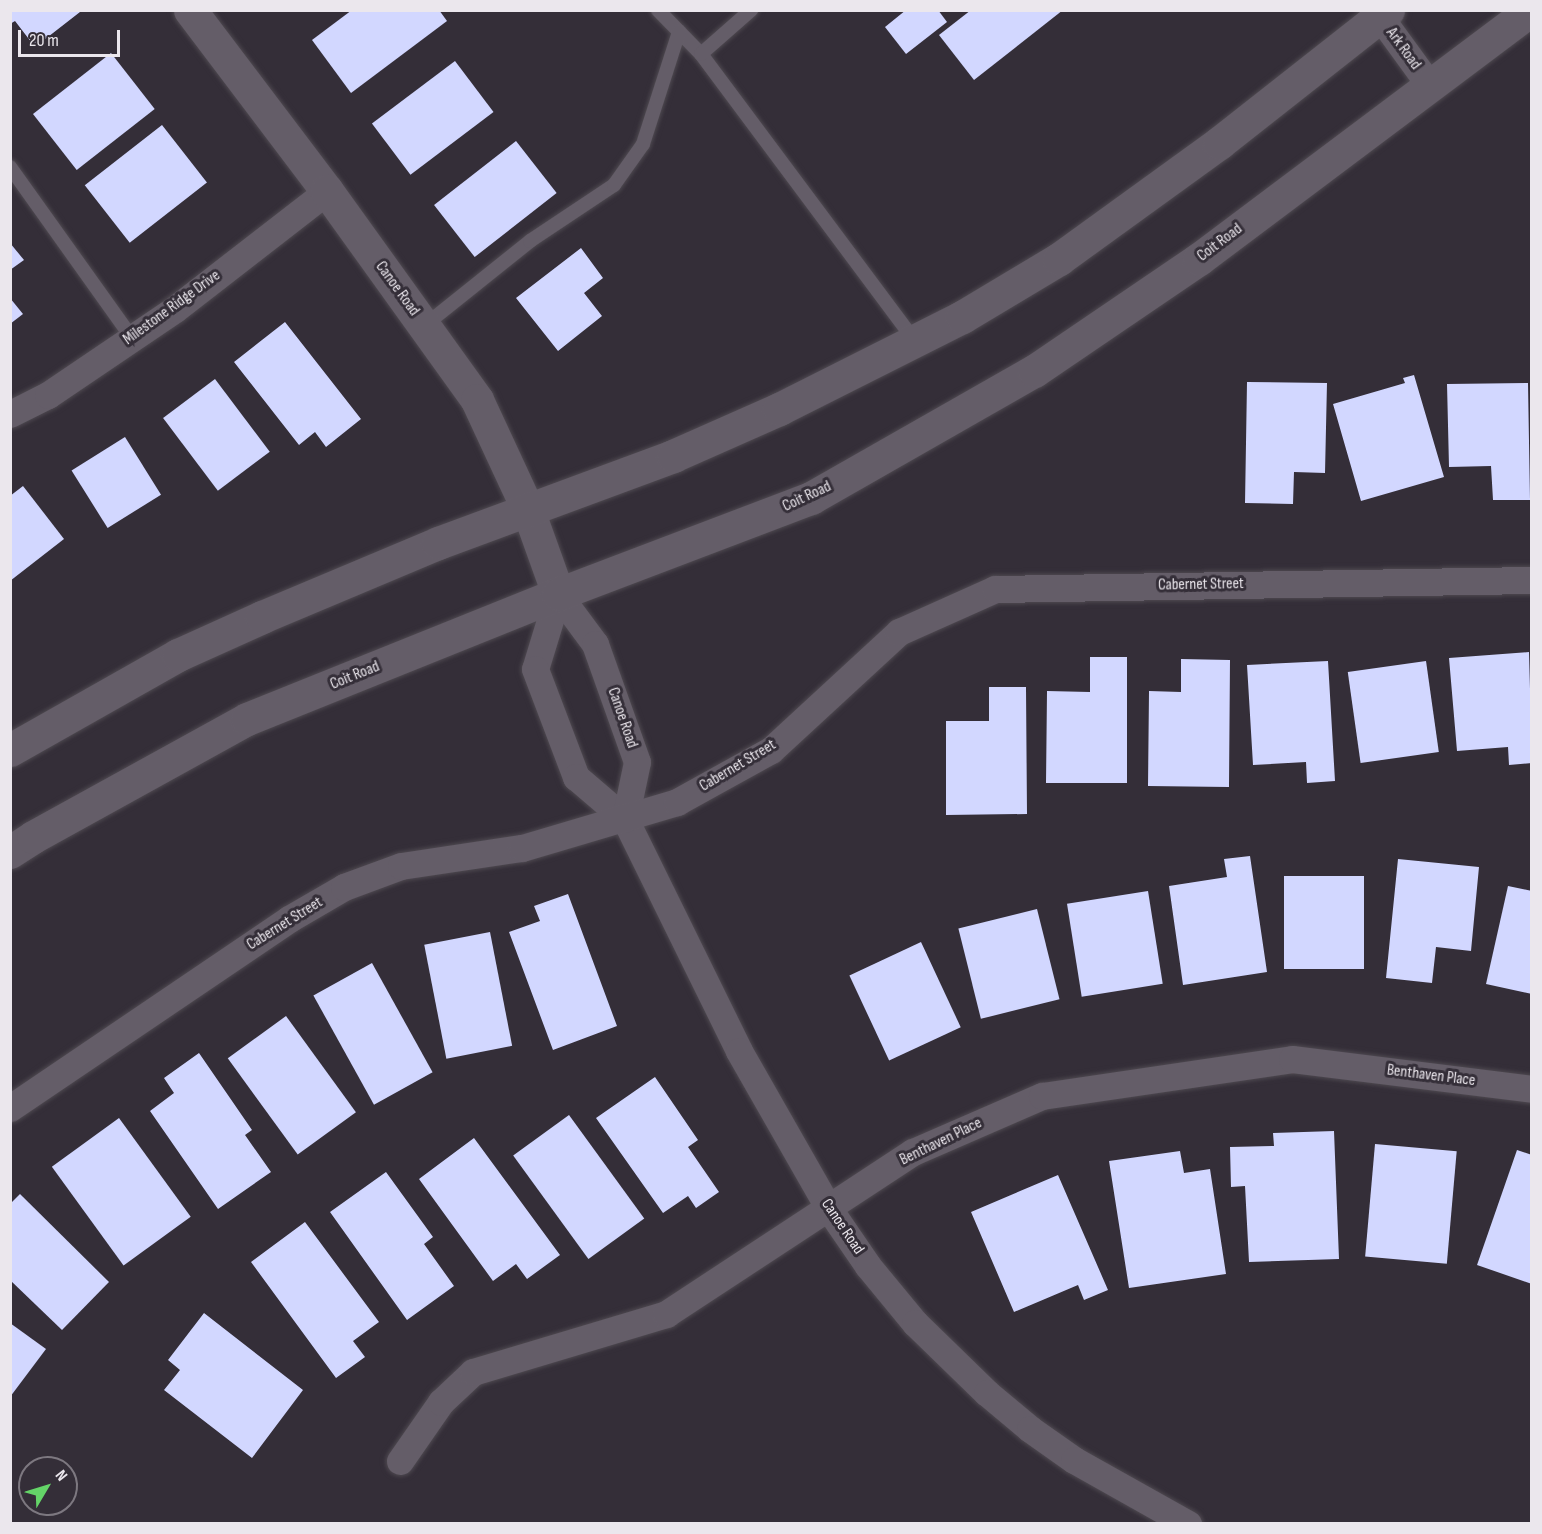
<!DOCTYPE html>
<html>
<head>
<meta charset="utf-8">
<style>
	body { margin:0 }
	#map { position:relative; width:1542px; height:1534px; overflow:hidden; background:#342e38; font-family:"Sofia Sans Condensed",sans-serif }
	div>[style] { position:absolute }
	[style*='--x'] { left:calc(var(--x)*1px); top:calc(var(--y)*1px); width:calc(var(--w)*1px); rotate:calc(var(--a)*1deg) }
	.building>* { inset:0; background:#d2d7ff; transform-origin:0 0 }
	.roads { filter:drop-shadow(0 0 2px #4e4950) drop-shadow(0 0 2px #4e4950) }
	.service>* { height:14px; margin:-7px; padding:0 7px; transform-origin:7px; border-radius:7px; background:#645d68 }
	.minor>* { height:27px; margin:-13.5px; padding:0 13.5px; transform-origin:13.5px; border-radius:13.5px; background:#645d68 }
	.tertiary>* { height:33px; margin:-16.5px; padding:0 16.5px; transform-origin:16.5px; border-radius:16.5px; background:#645d68 }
	.secondary>* { height:33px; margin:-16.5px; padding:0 16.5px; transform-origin:16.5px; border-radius:16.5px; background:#645d68 }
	span { translate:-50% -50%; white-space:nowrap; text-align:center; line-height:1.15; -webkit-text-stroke:6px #342e38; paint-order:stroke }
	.street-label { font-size:16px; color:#ebe7ed }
	.frame { position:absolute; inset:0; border:12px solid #ebe7ed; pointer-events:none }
	.north { position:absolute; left:18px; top:1456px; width:60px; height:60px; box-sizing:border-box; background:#342e38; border:2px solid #7d7880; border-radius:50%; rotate:52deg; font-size:16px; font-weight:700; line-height:24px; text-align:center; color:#ebe7ed }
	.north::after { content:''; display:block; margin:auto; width:21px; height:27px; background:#64d468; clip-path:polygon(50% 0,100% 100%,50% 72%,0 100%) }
	.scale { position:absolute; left:18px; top:30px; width:102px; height:27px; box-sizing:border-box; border:3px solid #ebe7ed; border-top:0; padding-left:8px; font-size:18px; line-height:21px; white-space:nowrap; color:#ebe7ed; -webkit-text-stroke:4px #342e38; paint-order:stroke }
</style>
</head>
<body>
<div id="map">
	<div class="building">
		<i style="clip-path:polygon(10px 10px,78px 10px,80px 12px,35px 47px,15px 21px,10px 24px)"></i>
		<i style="clip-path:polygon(352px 10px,439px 10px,447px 21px,351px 93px,312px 40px)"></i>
		<i style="clip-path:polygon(906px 10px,938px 10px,947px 22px,906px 54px,885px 27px)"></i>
		<i style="clip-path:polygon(971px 10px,1063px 10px,974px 80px,939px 35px)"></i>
		<i style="left:111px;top:53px;width:71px;height:99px;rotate:52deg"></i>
		<i style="left:455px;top:61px;width:64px;height:104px;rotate:53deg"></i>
		<i style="left:162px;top:125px;width:73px;height:98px;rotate:52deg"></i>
		<i style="left:516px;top:141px;width:66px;height:104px;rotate:52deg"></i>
		<i style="clip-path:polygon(10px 243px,24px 260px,10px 270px)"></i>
		<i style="clip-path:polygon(581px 248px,603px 278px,584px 293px,602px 316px,558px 351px,516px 298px)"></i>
		<i style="clip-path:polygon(10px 298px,23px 314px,10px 324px)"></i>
		<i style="clip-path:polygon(285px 322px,361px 419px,326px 447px,315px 432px,299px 445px,234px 362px)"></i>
		<i style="clip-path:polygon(1414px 375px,1444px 477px,1361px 501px,1333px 404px,1405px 383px,1403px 378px)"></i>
		<i style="left:215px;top:379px;width:91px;height:65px;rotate:53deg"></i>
		<i style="clip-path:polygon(1247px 382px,1327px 383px,1325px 473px,1294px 472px,1293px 504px,1245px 503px)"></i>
		<i style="clip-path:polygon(1528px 383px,1530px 500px,1493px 500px,1491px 466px,1449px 467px,1447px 384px)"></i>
		<i style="left:125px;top:437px;width:68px;height:63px;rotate:58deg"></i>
		<i style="clip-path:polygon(23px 486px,64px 539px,10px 581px,10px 496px)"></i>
		<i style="clip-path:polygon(1529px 652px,1532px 763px,1509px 765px,1508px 747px,1457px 751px,1449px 658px)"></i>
		<i style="clip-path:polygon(1090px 657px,1127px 657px,1127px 783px,1046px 783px,1047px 691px,1090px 692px)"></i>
		<i style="clip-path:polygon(1181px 659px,1230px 660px,1229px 787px,1148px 786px,1149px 691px,1181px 692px)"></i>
		<i style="clip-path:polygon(1328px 661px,1335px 781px,1307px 783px,1306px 762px,1253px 765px,1247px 665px)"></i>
		<i style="left:1426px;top:661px;width:92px;height:79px;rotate:82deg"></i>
		<i style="clip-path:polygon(989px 687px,1026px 687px,1027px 814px,946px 815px,946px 721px,989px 721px)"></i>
		<i style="clip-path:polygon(1250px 856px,1267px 972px,1183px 985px,1169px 886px,1227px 877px,1224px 859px)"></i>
		<i style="clip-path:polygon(1398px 859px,1479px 867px,1471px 951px,1436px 947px,1432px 983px,1386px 978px)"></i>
		<i style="left:1284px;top:876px;width:80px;height:93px"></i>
		<i style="clip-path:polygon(1508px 886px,1532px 891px,1532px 994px,1486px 984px)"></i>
		<i style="left:1148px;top:891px;width:94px;height:82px;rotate:81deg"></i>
		<i style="clip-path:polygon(568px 894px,617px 1026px,553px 1050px,509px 932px,540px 921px,534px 906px)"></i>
		<i style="left:1037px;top:909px;width:93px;height:81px;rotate:76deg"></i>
		<i style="left:490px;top:932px;width:116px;height:67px;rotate:79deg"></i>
		<i style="left:921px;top:942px;width:94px;height:79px;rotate:65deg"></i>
		<i style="left:372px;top:963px;width:125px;height:67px;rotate:61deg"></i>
		<i style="left:286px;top:1016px;width:119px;height:72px;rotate:54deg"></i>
		<i style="clip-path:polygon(199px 1053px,252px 1130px,245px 1135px,271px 1172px,218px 1209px,150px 1111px,174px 1093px,164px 1078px)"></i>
		<i style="clip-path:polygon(655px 1077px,698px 1140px,688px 1147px,719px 1192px,696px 1208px,688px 1196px,663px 1213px,596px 1118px)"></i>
		<i style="left:569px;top:1115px;width:128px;height:69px;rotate:54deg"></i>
		<i style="left:119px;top:1118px;width:122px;height:83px;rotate:54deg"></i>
		<i style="clip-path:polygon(1334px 1131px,1339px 1259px,1249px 1262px,1245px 1186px,1231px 1187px,1230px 1147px,1274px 1146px,1273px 1133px)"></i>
		<i style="clip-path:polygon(474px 1138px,560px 1255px,527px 1279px,516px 1264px,493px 1281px,419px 1179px)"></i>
		<i style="left:1375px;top:1144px;width:82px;height:113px;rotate:5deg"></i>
		<i style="clip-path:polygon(1517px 1150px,1532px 1155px,1532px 1284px,1477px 1265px)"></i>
		<i style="clip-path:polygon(1180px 1151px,1184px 1173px,1210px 1169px,1226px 1274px,1129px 1288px,1109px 1161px)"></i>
		<i style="clip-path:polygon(386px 1172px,433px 1237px,424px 1244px,454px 1286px,407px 1320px,330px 1212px)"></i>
		<i style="clip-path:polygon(1058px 1175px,1108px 1290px,1084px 1300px,1078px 1285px,1014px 1312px,971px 1212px)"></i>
		<i style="clip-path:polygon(20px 1194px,109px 1282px,62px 1330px,10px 1280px,10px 1204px)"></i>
		<i style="clip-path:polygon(305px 1222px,379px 1322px,353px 1341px,365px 1357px,336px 1378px,251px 1262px)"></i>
		<i style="clip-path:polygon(204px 1313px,303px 1390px,252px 1458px,164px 1390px,180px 1370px,168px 1360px)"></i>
		<i style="clip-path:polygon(10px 1323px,46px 1349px,10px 1397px)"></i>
	</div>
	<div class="roads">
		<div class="service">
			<i style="--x:658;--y:10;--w:62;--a:45.7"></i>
			<i style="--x:701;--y:54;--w:357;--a:53.3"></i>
			<i style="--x:701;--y:54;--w:67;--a:-41.3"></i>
			<i style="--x:10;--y:167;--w:210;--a:54.5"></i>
			<i style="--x:424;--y:326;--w:136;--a:-38.7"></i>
			<i style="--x:530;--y:241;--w:101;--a:-33.7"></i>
			<i style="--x:614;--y:185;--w:50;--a:-54.7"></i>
			<i style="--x:643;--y:144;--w:118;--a:-72.2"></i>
		</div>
		<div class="minor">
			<i style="--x:1375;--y:10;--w:95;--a:54"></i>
			<i style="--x:10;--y:414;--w:42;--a:-26.6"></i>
			<i style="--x:48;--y:395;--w:153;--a:-34.1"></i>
			<i style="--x:175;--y:309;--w:192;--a:-37.8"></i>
			<i style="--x:558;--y:594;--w:78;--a:107"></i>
			<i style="--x:535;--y:669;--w:116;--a:69.2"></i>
			<i style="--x:576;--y:777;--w:65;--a:40.6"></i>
			<i style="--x:625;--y:819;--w:258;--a:63.8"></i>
			<i style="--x:739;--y:1051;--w:182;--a:60.3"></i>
			<i style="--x:829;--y:1209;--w:69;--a:55.6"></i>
			<i style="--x:868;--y:1266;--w:74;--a:50.5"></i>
			<i style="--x:915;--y:1323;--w:100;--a:44.2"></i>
			<i style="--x:987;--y:1393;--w:56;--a:39.9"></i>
			<i style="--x:1030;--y:1429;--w:54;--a:35.2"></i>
			<i style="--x:1074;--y:1460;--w:131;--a:29.3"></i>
			<i style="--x:558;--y:594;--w:62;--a:53.5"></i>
			<i style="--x:595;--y:644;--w:125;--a:70.4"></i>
			<i style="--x:637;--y:762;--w:58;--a:101.9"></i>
			<i style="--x:10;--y:1108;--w:337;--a:-34.1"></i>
			<i style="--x:289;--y:919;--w:64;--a:-30.2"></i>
			<i style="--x:344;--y:887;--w:61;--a:-20.2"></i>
			<i style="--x:401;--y:866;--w:122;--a:-8.5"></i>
			<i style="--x:522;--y:848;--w:162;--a:-16.5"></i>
			<i style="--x:677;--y:802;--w:107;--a:-29"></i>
			<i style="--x:771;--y:750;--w:174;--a:-42.7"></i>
			<i style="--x:899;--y:632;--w:105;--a:-24.1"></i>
			<i style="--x:995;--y:589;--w:537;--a:-0.96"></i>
			<i style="--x:400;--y:1461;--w:72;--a:-55.2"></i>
			<i style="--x:441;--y:1402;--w:44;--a:-43.2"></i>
			<i style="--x:473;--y:1372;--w:202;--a:-16.7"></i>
			<i style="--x:666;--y:1314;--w:295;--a:-33.3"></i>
			<i style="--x:913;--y:1152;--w:141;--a:-23.5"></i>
			<i style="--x:1042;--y:1096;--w:253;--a:-8.4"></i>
			<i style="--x:1292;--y:1059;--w:242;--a:7.1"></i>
		</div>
		<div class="tertiary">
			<i style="--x:190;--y:10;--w:227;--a:52.9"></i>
			<i style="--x:327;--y:191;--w:257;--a:54.3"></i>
			<i style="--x:477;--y:400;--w:121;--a:65.1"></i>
			<i style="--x:528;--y:510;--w:89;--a:70.3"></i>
		</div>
		<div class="secondary">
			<i style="--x:10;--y:750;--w:193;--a:-29.5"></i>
			<i style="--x:178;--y:655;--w:92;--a:-24.3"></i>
			<i style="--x:262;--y:617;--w:191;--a:-22.8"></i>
			<i style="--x:438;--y:543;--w:251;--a:-20.3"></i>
			<i style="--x:673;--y:456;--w:116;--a:-23.9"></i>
			<i style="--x:779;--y:409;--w:205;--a:-26.7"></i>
			<i style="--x:962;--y:317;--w:113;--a:-30.9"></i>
			<i style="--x:1059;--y:259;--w:198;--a:-35.9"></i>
			<i style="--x:1219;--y:143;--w:215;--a:-38.2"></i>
			<i style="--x:10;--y:852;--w:27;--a:-33"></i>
			<i style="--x:33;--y:837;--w:244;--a:-28.9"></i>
			<i style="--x:247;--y:719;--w:335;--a:-21.9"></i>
			<i style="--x:558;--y:594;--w:271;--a:-20.8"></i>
			<i style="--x:811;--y:498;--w:257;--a:-29.7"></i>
			<i style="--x:1034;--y:371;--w:199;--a:-34.2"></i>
			<i style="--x:1199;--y:259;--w:415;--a:-36.9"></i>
		</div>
	</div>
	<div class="street-label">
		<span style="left:1403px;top:49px;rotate:54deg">Ark Road</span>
		<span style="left:1220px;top:243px;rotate:-37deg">Coit Road</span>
		<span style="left:397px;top:289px;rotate:54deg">Canoe Road</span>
		<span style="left:172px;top:308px;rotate:-36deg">Milestone Ridge Drive</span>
		<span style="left:807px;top:497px;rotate:-25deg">Coit Road</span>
		<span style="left:1201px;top:585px;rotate:-1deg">Cabernet Street</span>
		<span style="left:355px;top:676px;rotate:-22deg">Coit Road</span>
		<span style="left:622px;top:718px;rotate:71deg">Canoe Road</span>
		<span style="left:738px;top:766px;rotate:-31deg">Cabernet Street</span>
		<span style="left:285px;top:924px;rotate:-32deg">Cabernet Street</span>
		<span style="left:1431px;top:1076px;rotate:7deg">Benthaven Place</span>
		<span style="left:941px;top:1142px;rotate:-26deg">Benthaven Place</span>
		<span style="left:842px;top:1227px;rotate:56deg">Canoe Road</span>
	</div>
	<div class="frame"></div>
	<div class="north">N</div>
	<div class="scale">20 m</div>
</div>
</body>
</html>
